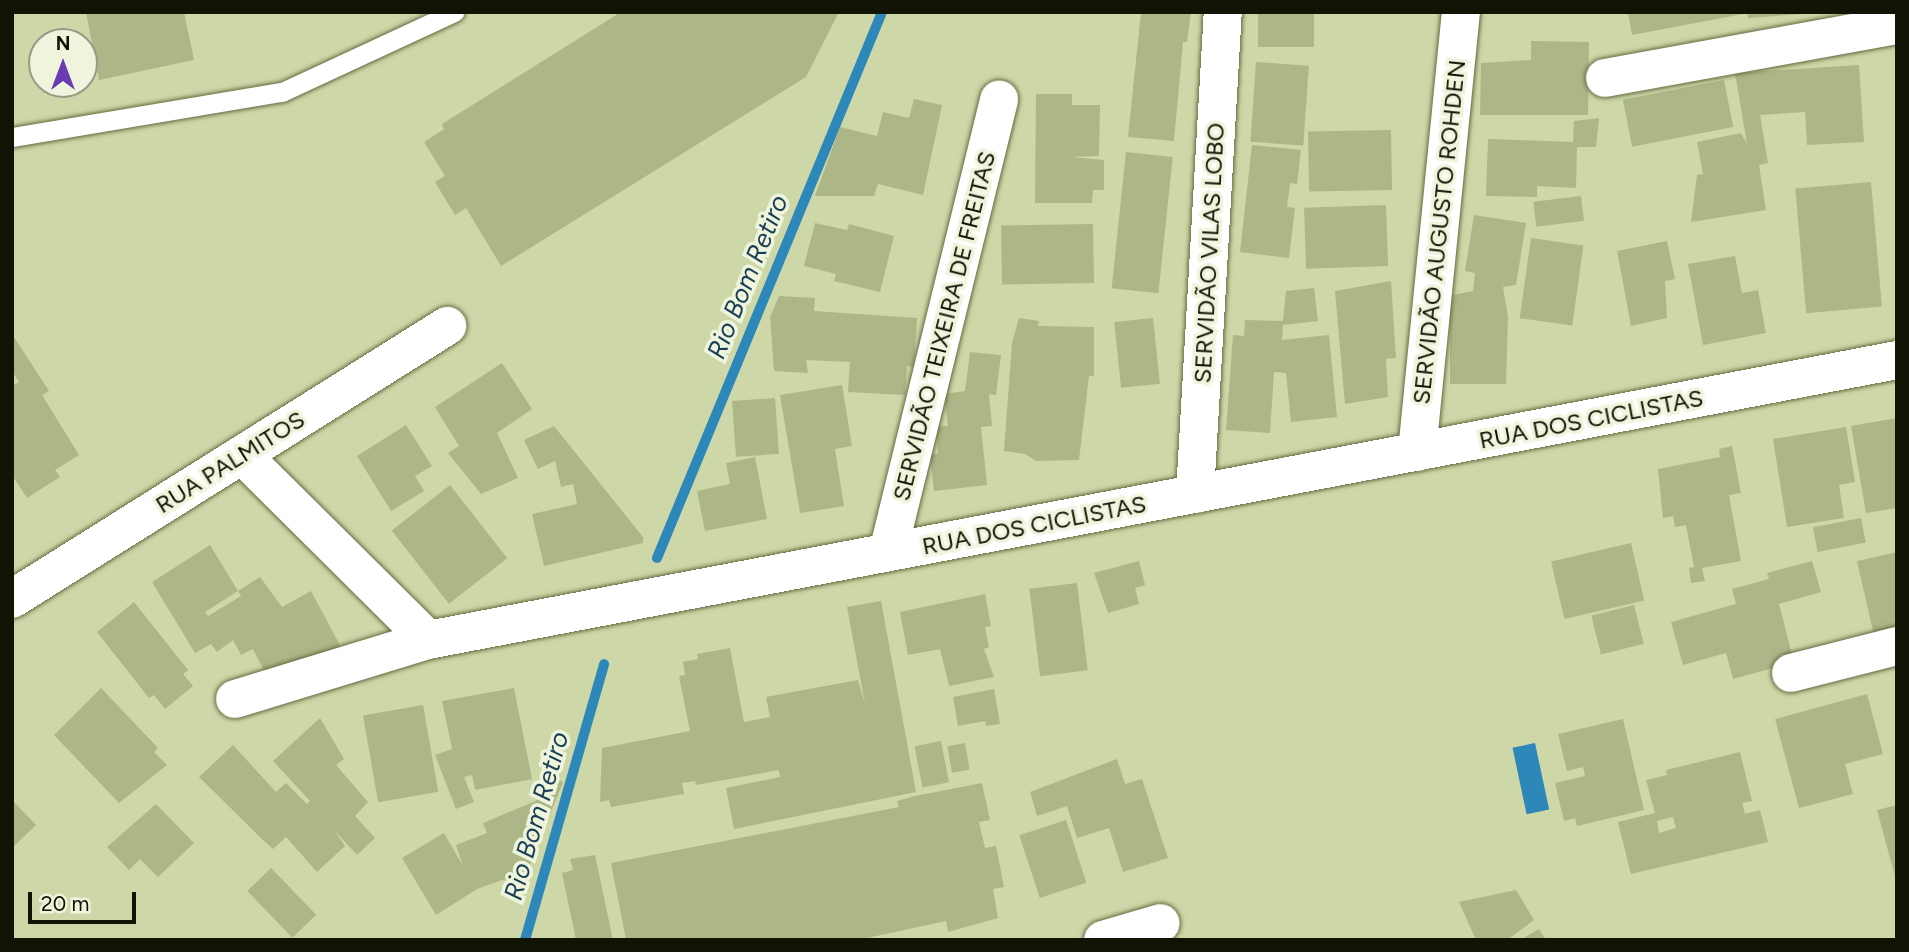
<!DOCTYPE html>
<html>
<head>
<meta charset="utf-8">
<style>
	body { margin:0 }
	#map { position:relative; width:1909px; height:952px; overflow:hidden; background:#cdd7a7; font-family:Figtree,sans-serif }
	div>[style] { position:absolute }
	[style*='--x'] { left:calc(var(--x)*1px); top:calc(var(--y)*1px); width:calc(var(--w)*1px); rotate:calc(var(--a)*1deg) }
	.water>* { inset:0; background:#2d87b8; transform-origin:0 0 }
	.stream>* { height:10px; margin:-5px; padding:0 5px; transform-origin:5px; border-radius:5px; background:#2d87b8 }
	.building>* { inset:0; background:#adb687; transform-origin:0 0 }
	.roads { filter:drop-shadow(0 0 2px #646c40) drop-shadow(0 0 2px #646c40) }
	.service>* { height:19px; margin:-9.5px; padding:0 9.5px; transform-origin:9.5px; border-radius:9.5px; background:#fff }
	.minor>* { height:38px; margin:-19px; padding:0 19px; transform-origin:19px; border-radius:19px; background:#fff }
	span { translate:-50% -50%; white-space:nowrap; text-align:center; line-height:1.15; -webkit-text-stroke:7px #eff5dd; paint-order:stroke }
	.street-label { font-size:24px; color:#111404 }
	.water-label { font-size:26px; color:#1a3f55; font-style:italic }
	.frame { position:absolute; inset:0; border:14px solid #111404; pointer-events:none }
	.north { position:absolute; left:28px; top:28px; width:70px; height:70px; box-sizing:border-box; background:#eff5dd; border:2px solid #969b86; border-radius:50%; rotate:0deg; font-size:19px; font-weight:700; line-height:28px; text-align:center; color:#111404 }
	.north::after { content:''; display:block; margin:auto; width:24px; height:32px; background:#6b3bb3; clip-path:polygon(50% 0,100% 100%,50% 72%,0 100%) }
	.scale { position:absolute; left:28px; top:892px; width:108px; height:32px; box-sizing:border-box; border:4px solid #111404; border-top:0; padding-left:9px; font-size:21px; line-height:24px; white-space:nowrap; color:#111404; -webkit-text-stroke:5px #eff5dd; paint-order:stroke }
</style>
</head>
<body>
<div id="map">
	<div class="water">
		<i style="left:1535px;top:743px;width:68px;height:23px;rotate:78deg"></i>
	</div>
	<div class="stream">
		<i style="--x:657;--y:558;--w:591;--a:-67.6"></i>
		<i style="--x:525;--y:940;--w:287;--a:-74"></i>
	</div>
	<div class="building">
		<i style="clip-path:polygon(86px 12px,184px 12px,194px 60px,99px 80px)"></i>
		<i style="clip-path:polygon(621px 12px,839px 12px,806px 77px,501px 266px,466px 208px,455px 215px,435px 182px,445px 176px,424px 142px,444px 129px,442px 124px)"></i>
		<i style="clip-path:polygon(1141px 12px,1191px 12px,1187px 42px,1183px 42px,1174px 141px,1128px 137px)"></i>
		<i style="left:1258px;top:12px;width:56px;height:35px"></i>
		<i style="clip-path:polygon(1628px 12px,1743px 12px,1743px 14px,1632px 35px)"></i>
		<i style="clip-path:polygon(1747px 12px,1816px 12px,1816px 13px,1748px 18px)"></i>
		<i style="clip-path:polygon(1531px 41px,1589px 42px,1588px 115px,1480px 115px,1481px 63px,1531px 60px)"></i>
		<i style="left:1256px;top:62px;width:53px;height:80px;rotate:4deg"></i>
		<i style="clip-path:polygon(1859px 65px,1864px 142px,1807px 145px,1805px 112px,1760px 115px,1768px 163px,1759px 165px,1766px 210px,1691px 222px,1697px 175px,1703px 174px,1697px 142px,1741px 133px,1747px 144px,1735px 73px)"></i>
		<i style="left:1724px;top:80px;width:48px;height:103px;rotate:79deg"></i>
		<i style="clip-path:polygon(1036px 94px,1072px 94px,1072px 105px,1100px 105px,1099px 156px,1071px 157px,1104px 160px,1104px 190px,1093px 190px,1092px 203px,1035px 203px)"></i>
		<i style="clip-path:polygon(914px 99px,942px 105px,923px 195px,878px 184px,874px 196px,815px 196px,840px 127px,877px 136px,883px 112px,909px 118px)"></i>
		<i style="clip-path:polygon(1599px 118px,1596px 147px,1577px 147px,1576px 188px,1537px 186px,1537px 197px,1486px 196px,1488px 139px,1573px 142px,1574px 121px)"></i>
		<i style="left:1391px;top:130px;width:60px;height:83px;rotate:89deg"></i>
		<i style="clip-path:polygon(1252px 145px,1301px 150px,1297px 184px,1290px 183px,1287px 207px,1295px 208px,1289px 258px,1240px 252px)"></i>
		<i style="left:1126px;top:152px;width:47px;height:137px;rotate:6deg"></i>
		<i style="left:1871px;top:182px;width:125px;height:76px;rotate:85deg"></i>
		<i style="left:1581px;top:196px;width:25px;height:48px;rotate:83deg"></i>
		<i style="left:1386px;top:205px;width:61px;height:82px;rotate:88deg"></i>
		<i style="clip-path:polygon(1474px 215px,1526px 223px,1516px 285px,1503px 287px,1508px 317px,1506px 384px,1450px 384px,1450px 312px,1453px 295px,1473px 291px,1475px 273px,1465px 271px)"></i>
		<i style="clip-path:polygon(815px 223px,847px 230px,849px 224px,894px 236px,880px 292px,834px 281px,836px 274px,804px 266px)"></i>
		<i style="left:1093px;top:224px;width:59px;height:92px;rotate:89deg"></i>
		<i style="left:1531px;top:238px;width:53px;height:81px;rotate:8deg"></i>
		<i style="clip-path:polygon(1667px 241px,1675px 279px,1665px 281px,1667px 318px,1631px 326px,1617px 251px)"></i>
		<i style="clip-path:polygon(1735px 256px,1742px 293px,1758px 290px,1766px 333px,1703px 345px,1688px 264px)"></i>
		<i style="clip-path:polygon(1391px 281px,1396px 358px,1386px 359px,1388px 397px,1345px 404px,1335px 291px)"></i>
		<i style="clip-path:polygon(1314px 288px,1318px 321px,1283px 325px,1282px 340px,1329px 335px,1337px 417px,1291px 422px,1286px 373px,1274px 372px,1270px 433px,1226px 430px,1233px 335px,1244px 336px,1245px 320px,1283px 321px,1286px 291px)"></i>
		<i style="clip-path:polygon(779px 296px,815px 298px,814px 311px,917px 318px,914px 367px,907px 366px,905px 395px,848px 392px,850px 362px,806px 360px,808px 373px,774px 371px,770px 317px)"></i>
		<i style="clip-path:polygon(1019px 318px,1039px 321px,1038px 326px,1094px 327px,1094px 376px,1089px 376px,1079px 460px,1036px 461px,1025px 454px,1004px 451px,1012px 343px)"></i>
		<i style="left:1153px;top:318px;width:66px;height:39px;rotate:84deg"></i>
		<i style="clip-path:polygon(12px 334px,49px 391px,42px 395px,79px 455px,55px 470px,60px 477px,27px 498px,12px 475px,12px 386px,19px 382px,12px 371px)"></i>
		<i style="clip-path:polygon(970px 352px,1001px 355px,996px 395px,989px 394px,992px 426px,981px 427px,987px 485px,934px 491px,930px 454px,938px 454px,936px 427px,948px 426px,944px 394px,965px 391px)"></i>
		<i style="clip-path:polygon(502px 363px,532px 409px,497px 433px,518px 478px,481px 494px,448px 453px,459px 446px,435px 407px)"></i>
		<i style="clip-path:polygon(842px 385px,852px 446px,835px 449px,844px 506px,800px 513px,780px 395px)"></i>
		<i style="left:775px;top:398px;width:56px;height:43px;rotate:86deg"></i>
		<i style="clip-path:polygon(1897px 418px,1897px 508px,1866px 513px,1851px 426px)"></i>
		<i style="clip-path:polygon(406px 425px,432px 466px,415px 476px,424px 491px,391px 511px,357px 456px)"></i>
		<i style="clip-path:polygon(554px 426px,643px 537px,643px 543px,544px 566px,532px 514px,577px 504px,573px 484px,561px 487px,555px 461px,538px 469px,524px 440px)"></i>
		<i style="clip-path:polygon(1846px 427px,1855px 482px,1839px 485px,1844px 518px,1787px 527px,1773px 439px)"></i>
		<i style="clip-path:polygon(1732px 446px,1741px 493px,1729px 495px,1741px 561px,1702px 568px,1705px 581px,1691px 583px,1689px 568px,1694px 567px,1686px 525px,1675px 527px,1673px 516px,1663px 518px,1658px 469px,1720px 457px,1719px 449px)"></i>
		<i style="clip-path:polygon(755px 457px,767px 519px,705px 531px,697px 491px,730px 484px,726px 463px)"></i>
		<i style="left:450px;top:485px;width:93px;height:74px;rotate:52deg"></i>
		<i style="left:1861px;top:518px;width:25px;height:49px;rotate:79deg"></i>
		<i style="left:1631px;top:543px;width:59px;height:82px;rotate:77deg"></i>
		<i style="clip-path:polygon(210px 545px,238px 591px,205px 612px,208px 616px,241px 596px,238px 591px,260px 577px,282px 607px,311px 591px,342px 649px,270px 683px,253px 649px,241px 655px,233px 640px,217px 652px,211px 644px,195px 653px,152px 582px)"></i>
		<i style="clip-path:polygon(1897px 552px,1897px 635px,1875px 640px,1857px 561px)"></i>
		<i style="clip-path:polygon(1139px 561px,1145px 585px,1135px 588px,1139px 604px,1108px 613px,1094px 573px)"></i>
		<i style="clip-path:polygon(1812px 561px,1821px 592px,1779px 604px,1794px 662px,1733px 679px,1726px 653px,1683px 665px,1671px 622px,1736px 604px,1732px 589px,1769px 579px,1767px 573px)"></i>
		<i style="left:1077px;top:583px;width:88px;height:48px;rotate:83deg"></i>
		<i style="clip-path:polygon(985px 594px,991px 626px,985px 627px,989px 647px,984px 649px,994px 677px,949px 686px,940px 649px,908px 655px,900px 612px)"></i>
		<i style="clip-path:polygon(881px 601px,916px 792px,734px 829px,726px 788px,780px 777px,779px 770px,696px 785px,695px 781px,682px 783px,684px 794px,611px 807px,609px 800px,600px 802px,602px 748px,690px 731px,679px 676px,685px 675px,683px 662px,698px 659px,697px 654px,730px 648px,744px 722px,770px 717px,766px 697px,858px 680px,865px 704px,847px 607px)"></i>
		<i style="clip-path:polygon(134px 602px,188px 670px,183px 674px,193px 686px,165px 709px,154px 695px,149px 698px,97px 632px)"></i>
		<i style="left:1634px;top:605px;width:40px;height:44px;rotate:76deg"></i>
		<i style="clip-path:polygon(101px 688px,158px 748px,154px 752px,167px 765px,119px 803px,54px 735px)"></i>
		<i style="clip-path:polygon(514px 688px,532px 779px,475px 790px,472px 775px,464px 777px,474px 802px,456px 809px,435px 755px,452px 749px,442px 701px)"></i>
		<i style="clip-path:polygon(994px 689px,1000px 724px,986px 726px,985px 721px,958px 726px,953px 697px)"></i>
		<i style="clip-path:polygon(1867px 694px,1883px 754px,1845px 764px,1853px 794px,1799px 808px,1775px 719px)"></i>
		<i style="left:423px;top:705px;width:88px;height:61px;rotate:80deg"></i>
		<i style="clip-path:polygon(320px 718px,344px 759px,336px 765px,368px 802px,355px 816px,375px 838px,357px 855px,334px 830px,345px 846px,317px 872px,286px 837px,273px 849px,264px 841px,199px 777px,233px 745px,276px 792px,286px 783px,307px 804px,310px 801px,273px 761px)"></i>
		<i style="clip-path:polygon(1623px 719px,1644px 810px,1577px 826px,1575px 818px,1564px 821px,1555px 783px,1585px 776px,1583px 767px,1567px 771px,1558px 734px)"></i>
		<i style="left:941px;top:741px;width:42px;height:27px;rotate:79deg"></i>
		<i style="left:965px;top:743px;width:27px;height:18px;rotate:80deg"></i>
		<i style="clip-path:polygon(evenodd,1740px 752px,1752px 801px,1742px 803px,1745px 814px,1760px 810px,1768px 842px,1631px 874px,1618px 822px,1655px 813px,1646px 780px,1667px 775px,1666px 770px,1740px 752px,1673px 817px,1676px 828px,1659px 833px,1657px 821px,1673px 817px)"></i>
		<i style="clip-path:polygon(1117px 759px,1125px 784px,1142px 779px,1168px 858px,1123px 872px,1109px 828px,1077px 838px,1067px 806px,1037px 816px,1030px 792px)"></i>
		<i style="clip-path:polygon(549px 776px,563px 782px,520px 889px,511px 892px,505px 879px,477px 889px,436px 915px,402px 858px,444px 833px,463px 866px,456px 845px,487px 833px,483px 823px,540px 799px)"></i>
		<i style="clip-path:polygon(982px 783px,990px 820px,979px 822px,985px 848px,996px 846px,1004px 887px,993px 889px,998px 918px,948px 932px,946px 921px,858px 940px,626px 940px,611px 863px,899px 807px,897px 801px,915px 796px)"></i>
		<i style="clip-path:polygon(12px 800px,36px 825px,12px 848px)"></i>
		<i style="clip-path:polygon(156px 804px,194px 843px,158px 877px,140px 859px,129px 870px,107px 847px)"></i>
		<i style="clip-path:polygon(1897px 805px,1897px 880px,1896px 880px,1877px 810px)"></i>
		<i style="left:1066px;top:820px;width:66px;height:49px;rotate:72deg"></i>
		<i style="clip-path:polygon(595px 855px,613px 940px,576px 940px,562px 873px,573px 870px,570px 859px)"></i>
		<i style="left:271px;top:868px;width:65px;height:33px;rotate:46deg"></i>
		<i style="clip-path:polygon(1516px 890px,1534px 920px,1507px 940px,1476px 940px,1459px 902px)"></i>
		<i style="clip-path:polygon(1539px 929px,1546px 940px,1520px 940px)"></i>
	</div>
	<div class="roads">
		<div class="service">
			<i style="--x:12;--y:137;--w:274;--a:-9.5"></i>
			<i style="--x:282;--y:92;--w:190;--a:-24.9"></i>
		</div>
		<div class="minor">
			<i style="--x:1605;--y:78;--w:297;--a:-10.3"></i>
			<i style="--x:1417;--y:452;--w:442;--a:-84.3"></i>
			<i style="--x:242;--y:455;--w:262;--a:44.8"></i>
			<i style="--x:428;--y:640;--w:1495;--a:-10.79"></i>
			<i style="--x:1195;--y:494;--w:483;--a:-86.7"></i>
			<i style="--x:888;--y:552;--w:466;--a:-76.2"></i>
			<i style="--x:12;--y:599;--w:514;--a:-32.11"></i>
			<i style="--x:1791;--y:673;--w:109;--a:-14.3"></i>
			<i style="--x:235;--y:699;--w:202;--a:-17"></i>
			<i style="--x:1103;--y:940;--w:60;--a:-16.3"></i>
		</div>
	</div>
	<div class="street-label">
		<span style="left:1439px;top:232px;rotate:-84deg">SERVIDÃO AUGUSTO ROHDEN</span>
		<span style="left:1209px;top:253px;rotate:-87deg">SERVIDÃO VILAS LOBO</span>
		<span style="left:944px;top:326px;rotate:-76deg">SERVIDÃO TEIXEIRA DE FREITAS</span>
		<span style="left:1591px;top:419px;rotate:-11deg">RUA DOS CICLISTAS</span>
		<span style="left:230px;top:462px;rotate:-32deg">RUA PALMITOS</span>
		<span style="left:1034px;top:525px;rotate:-11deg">RUA DOS CICLISTAS</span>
	</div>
	<div class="water-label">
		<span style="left:748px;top:277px;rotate:-68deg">Rio Bom Retiro</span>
		<span style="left:537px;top:816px;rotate:-74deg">Rio Bom Retiro</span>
	</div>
	<div class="frame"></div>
	<div class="north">N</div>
	<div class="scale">20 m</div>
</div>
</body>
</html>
